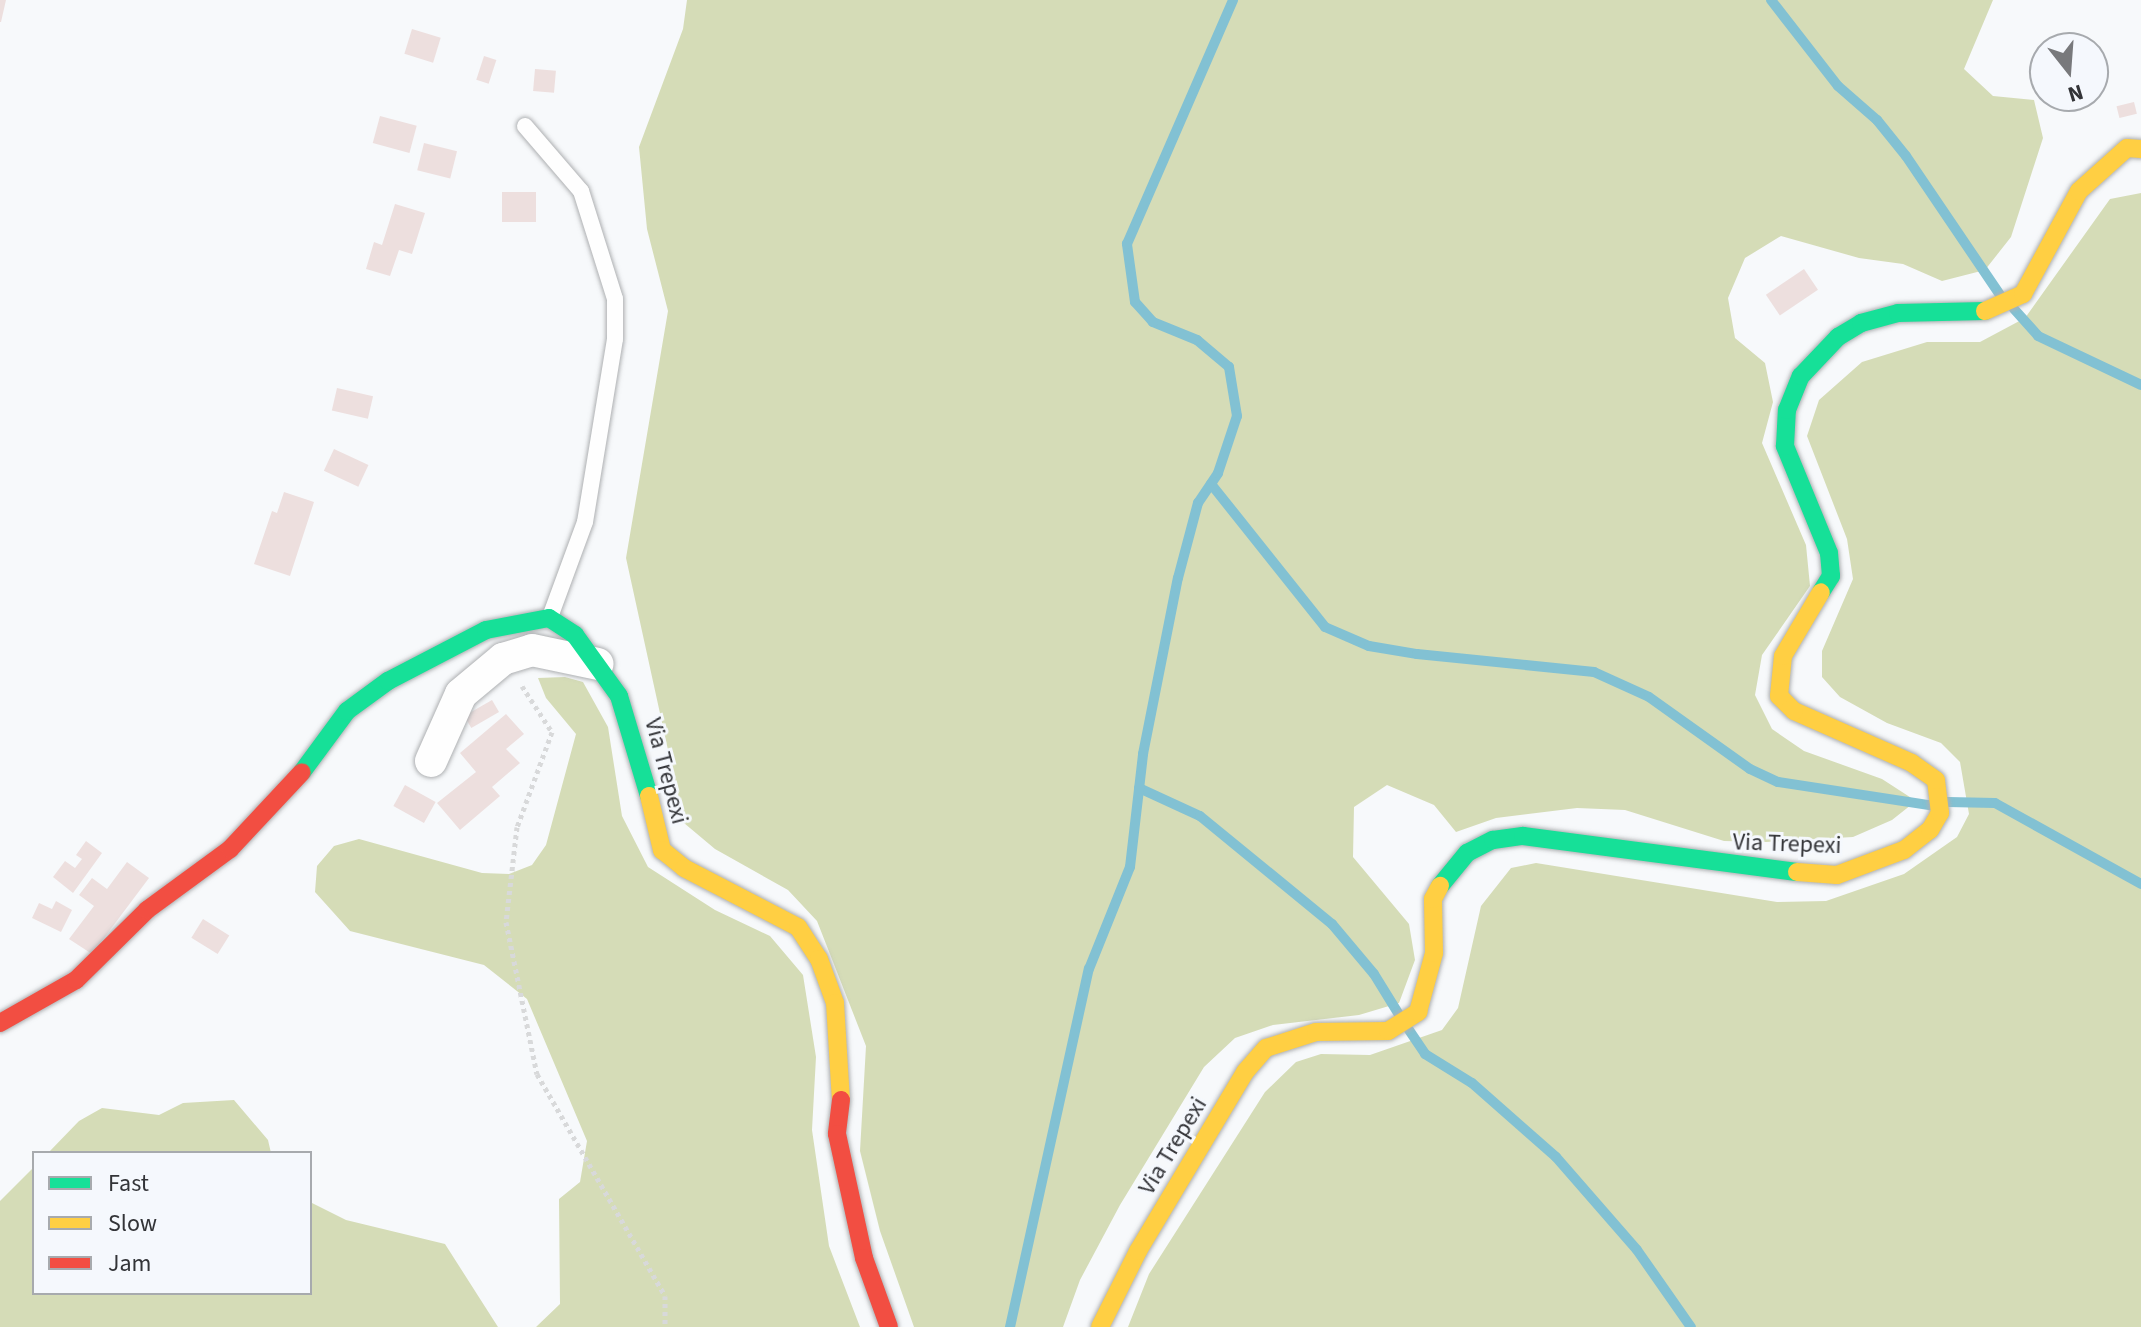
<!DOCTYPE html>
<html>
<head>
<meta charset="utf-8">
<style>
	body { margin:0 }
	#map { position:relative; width:2141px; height:1327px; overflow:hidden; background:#f7f9fb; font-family:"Source Sans 3",sans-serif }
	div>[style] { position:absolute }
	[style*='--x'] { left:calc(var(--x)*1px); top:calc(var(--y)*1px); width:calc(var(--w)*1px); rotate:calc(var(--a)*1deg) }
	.forest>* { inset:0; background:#d5dcb7 }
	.stream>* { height:10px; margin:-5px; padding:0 5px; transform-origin:5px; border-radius:5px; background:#82c1d3 }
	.building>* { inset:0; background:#eddfde; transform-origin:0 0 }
	.path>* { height:5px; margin-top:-2.5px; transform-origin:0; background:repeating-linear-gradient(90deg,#d8d9da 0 4px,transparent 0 8px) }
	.roads { filter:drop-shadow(0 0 2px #aeb0b2) drop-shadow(0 0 2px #aeb0b2) }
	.lane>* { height:16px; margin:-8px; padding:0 8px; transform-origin:8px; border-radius:8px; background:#fefefe }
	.street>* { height:32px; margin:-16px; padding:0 16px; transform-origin:16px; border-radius:16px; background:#fefefe }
	.fast>* { height:18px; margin:-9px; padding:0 9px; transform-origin:9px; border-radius:9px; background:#16e098 }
	.slow>* { height:18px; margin:-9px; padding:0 9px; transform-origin:9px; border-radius:9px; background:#ffcf43 }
	.jam>* { height:18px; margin:-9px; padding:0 9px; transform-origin:9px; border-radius:9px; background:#f24e42 }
	span { translate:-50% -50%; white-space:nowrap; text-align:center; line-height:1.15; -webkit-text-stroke:6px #f5f8fd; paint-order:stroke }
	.street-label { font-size:24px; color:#333438 }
	.legend { position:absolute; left:32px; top:1151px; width:280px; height:144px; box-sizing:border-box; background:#f5f8fd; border:2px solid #a7aaae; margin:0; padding:10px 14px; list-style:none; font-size:24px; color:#333438 }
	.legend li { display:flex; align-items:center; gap:16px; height:40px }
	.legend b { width:40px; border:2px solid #a7aaae }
	.north { position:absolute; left:2029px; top:32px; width:80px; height:80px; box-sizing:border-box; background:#f5f8fd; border:2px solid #a7aaae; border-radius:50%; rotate:163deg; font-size:22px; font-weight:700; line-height:32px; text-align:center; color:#333438 }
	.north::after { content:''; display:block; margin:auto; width:28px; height:36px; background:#78797c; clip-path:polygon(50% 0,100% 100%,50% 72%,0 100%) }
</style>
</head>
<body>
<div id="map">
	<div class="forest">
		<i style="clip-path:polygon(687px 0,1993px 0,1964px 69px,1993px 96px,2034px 100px,2043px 138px,2011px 237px,1985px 270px,1942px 281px,1903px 264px,1859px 258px,1781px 236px,1745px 258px,1728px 298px,1735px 338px,1765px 363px,1773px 402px,1762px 443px,1806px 545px,1810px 586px,1762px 655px,1755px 695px,1772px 729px,1804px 751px,1882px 779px,1916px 801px,1892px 820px,1853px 837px,1766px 842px,1724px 841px,1625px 810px,1577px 808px,1496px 818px,1456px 832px,1434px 805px,1387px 785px,1354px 807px,1353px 857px,1409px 924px,1415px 960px,1399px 1003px,1359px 1015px,1273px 1025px,1235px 1038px,1204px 1067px,1120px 1205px,1080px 1280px,1063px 1327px,914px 1327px,880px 1231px,860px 1151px,866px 1046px,817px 921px,788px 890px,715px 849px,684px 823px,626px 558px,668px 311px,647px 229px,639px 147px,683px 29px)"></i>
		<i style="clip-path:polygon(2141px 193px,2141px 1327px,1128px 1327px,1149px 1274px,1265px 1092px,1296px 1062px,1321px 1054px,1370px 1055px,1442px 1030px,1458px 1008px,1481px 906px,1511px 868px,1536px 863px,1777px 902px,1826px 901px,1904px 874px,1957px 837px,1969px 814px,1960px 762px,1941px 743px,1887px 723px,1840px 697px,1822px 677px,1822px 651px,1853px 579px,1847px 539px,1807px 436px,1819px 400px,1862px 362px,1927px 342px,1980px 342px,2025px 318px,2110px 199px)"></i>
		<i style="clip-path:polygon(565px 677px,583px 682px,608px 727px,622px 816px,648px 867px,715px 910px,770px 936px,803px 975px,816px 1057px,812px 1130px,829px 1246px,860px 1327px,536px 1327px,560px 1304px,559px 1199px,580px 1182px,587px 1141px,527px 999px,484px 965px,350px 931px,315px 892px,317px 866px,334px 846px,359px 839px,482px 873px,509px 874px,532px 865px,546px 845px,576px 734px,546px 698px,538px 678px)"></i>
		<i style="clip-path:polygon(234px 1100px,268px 1140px,271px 1153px,48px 1153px,79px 1121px,102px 1108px,159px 1115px,183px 1103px)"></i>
		<i style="clip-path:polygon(34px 1167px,34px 1293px,310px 1293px,310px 1202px,346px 1220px,445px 1244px,498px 1327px,0 1327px,0 1201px)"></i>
	</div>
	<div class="stream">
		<i style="--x:1771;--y:0;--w:109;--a:52.1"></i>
		<i style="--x:1838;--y:86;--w:52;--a:41.1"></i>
		<i style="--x:1877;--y:120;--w:46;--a:51.1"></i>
		<i style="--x:1906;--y:156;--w:168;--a:55.9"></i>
		<i style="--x:2014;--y:309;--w:36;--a:48"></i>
		<i style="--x:2038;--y:336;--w:114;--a:25.4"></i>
		<i style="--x:1211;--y:484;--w:183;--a:51.4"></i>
		<i style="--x:1325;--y:627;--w:48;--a:23.4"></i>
		<i style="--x:1369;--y:646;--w:49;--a:9.5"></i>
		<i style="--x:1417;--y:654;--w:178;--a:5.8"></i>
		<i style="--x:1594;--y:672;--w:60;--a:24.4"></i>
		<i style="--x:1649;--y:697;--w:124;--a:35.5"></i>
		<i style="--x:1750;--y:769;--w:31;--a:25"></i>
		<i style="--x:1778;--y:782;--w:153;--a:8.7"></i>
		<i style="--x:1139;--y:788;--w:67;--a:24.7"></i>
		<i style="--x:1200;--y:816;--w:171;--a:39.3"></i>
		<i style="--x:1332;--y:924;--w:65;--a:50"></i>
		<i style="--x:1374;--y:974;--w:46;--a:58.4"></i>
		<i style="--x:1948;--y:802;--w:47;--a:1.2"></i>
		<i style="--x:1995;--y:803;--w:167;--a:29"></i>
		<i style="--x:1409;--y:1030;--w:29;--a:56"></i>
		<i style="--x:1425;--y:1054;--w:55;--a:31.7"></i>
		<i style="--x:1472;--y:1083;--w:112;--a:41.4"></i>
		<i style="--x:1556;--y:1157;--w:123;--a:48.9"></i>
		<i style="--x:1637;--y:1250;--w:94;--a:55"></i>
		<i style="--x:1010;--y:1327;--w:367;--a:-77.6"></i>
		<i style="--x:1089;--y:969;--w:110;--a:-68.1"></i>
		<i style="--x:1130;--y:867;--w:114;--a:-83.4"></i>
		<i style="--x:1143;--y:754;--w:179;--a:-78.8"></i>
		<i style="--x:1178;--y:578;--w:78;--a:-75.1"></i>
		<i style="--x:1198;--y:503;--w:36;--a:-56"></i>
		<i style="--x:1218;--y:473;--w:60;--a:-71.6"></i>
		<i style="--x:1237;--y:416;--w:50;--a:-99.3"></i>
		<i style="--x:1229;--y:367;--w:42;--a:-139.8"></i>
		<i style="--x:1197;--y:340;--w:48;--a:-157.8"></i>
		<i style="--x:1153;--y:322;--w:27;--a:-132"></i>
		<i style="--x:1135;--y:302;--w:59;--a:-97.9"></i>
		<i style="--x:1127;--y:244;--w:266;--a:-66.5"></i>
	</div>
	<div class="building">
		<i style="clip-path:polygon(0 0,6px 0,1px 22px,0 22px)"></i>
		<i style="left:412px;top:29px;width:30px;height:26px;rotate:17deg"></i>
		<i style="left:484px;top:56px;width:13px;height:25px;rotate:18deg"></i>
		<i style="left:535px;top:69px;width:21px;height:22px;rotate:5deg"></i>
		<i style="left:2134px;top:102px;width:12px;height:18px;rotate:76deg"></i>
		<i style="left:380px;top:116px;width:38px;height:28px;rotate:15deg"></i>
		<i style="left:424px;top:143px;width:34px;height:28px;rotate:14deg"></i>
		<i style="left:502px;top:192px;width:34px;height:30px"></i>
		<i style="clip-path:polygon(395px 204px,425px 213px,412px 254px,399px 250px,390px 276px,366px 269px,374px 242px,382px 245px)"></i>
		<i style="left:1804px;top:269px;width:25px;height:46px;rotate:56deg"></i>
		<i style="left:337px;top:388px;width:37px;height:23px;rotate:13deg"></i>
		<i style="left:334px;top:449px;width:38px;height:24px;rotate:25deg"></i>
		<i style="clip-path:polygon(284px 492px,314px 502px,290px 576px,254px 564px,272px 511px,277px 513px)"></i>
		<i style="left:492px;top:700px;width:14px;height:32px;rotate:60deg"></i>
		<i style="clip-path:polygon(506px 714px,524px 734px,506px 749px,520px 763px,492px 787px,500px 796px,460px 830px,437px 803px,476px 772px,460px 753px)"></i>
		<i style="left:405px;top:785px;width:35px;height:24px;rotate:29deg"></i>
		<i style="clip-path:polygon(86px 841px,102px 853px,73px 893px,53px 877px,65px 861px,75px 868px,82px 859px,76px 855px)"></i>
		<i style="clip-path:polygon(127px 862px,149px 878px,92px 954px,69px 939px,94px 906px,79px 895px,92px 878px,107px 889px)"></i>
		<i style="clip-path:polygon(56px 901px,72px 910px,61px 932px,32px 918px,39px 903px,52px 909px)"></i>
		<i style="left:203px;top:919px;width:31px;height:22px;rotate:32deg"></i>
	</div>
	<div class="path">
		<i style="--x:522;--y:686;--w:55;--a:56.9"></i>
		<i style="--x:552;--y:732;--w:101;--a:110.2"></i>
		<i style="--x:517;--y:827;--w:96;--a:96.6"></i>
		<i style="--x:506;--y:922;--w:155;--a:78.5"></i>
		<i style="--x:537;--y:1074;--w:256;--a:60"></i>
		<i style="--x:665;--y:1296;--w:31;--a:90"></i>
	</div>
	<div class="roads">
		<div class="lane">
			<i style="--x:525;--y:126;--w:86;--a:49.3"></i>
			<i style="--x:581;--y:191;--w:113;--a:72.5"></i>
			<i style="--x:615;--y:299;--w:40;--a:90"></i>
			<i style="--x:615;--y:339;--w:185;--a:99.3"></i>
			<i style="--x:585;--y:522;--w:101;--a:110.2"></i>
		</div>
		<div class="street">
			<i style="--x:431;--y:761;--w:73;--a:-65.9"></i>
			<i style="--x:461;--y:694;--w:55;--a:-39.8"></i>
			<i style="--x:503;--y:659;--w:30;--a:-17"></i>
			<i style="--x:532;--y:650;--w:67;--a:12"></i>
		</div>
		<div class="fast">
			<i style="--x:1821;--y:592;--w:19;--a:-58"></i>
			<i style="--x:1831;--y:576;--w:23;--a:-95"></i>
			<i style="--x:1829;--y:553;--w:116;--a:-112.4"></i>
			<i style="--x:1785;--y:446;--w:36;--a:-87"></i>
			<i style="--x:1787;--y:410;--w:37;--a:-68"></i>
			<i style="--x:1801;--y:376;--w:54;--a:-46.5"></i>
			<i style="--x:1838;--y:337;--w:27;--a:-31"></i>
			<i style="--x:1861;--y:323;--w:38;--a:-15"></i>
			<i style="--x:1898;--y:313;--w:87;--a:-1.3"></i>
			<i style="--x:302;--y:772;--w:76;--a:-53.6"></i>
			<i style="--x:347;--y:711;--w:51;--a:-36.2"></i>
			<i style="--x:388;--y:681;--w:110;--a:-27.5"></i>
			<i style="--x:486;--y:630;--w:64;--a:-10.8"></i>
			<i style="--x:549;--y:618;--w:31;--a:33"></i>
			<i style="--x:575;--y:635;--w:75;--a:54.2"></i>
			<i style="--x:619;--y:696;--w:104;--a:73.3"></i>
			<i style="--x:1440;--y:886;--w:43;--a:-50.7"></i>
			<i style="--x:1467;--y:853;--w:29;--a:-27"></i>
			<i style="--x:1493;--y:840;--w:30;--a:-8"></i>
			<i style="--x:1523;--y:836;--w:276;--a:7.5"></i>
		</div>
		<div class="slow">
			<i style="--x:1985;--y:311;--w:42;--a:-24.1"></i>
			<i style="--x:2023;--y:294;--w:117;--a:-61.5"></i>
			<i style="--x:2079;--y:191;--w:64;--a:-41.9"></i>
			<i style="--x:2127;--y:148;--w:14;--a:4"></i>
			<i style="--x:649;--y:796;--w:56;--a:76.5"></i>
			<i style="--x:662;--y:850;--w:28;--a:39"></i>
			<i style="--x:684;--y:868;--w:128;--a:27.4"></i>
			<i style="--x:798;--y:927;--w:38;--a:57"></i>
			<i style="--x:819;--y:959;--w:47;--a:70"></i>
			<i style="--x:835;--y:1003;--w:97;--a:86.5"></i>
			<i style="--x:1797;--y:872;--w:40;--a:4.3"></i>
			<i style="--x:1837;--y:875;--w:72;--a:-20.5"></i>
			<i style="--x:1904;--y:850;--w:33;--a:-38"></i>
			<i style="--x:1930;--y:830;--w:20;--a:-60"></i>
			<i style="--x:1940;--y:813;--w:33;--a:-97"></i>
			<i style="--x:1936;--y:780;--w:29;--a:-145"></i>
			<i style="--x:1912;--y:763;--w:129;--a:-156.2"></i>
			<i style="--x:1794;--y:711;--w:21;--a:-135"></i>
			<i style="--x:1779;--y:696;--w:40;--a:-84.3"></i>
			<i style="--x:1783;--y:656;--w:74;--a:-59.3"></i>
			<i style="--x:1100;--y:1327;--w:85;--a:-63.4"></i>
			<i style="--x:1138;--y:1251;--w:209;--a:-59.1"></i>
			<i style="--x:1245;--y:1072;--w:32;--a:-49"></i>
			<i style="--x:1266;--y:1048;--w:52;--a:-17.7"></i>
			<i style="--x:1316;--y:1032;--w:72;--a:-0.8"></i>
			<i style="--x:1388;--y:1031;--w:36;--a:-32"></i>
			<i style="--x:1418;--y:1012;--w:61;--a:-74.8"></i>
			<i style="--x:1434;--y:953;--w:54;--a:-91.1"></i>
			<i style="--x:1433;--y:899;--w:15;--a:-62"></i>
		</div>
		<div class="jam">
			<i style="--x:0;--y:1023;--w:87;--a:-29.5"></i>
			<i style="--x:76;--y:980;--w:100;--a:-44.6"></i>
			<i style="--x:147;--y:910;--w:103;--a:-36.3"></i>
			<i style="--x:230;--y:849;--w:105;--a:-46.9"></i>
			<i style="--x:841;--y:1100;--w:34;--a:97"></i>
			<i style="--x:837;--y:1134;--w:127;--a:77.7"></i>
			<i style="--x:864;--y:1258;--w:73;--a:70.1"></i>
		</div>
	</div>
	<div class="street-label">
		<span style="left:666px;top:771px;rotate:75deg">Via Trepexi</span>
		<span style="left:1787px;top:844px;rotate:2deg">Via Trepexi</span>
		<span style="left:1173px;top:1146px;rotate:-59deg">Via Trepexi</span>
	</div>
	<ul class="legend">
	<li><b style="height:10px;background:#16e098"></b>Fast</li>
	<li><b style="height:10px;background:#ffcf43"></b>Slow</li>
	<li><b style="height:10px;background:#f24e42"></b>Jam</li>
	</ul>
	<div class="north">N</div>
</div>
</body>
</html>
